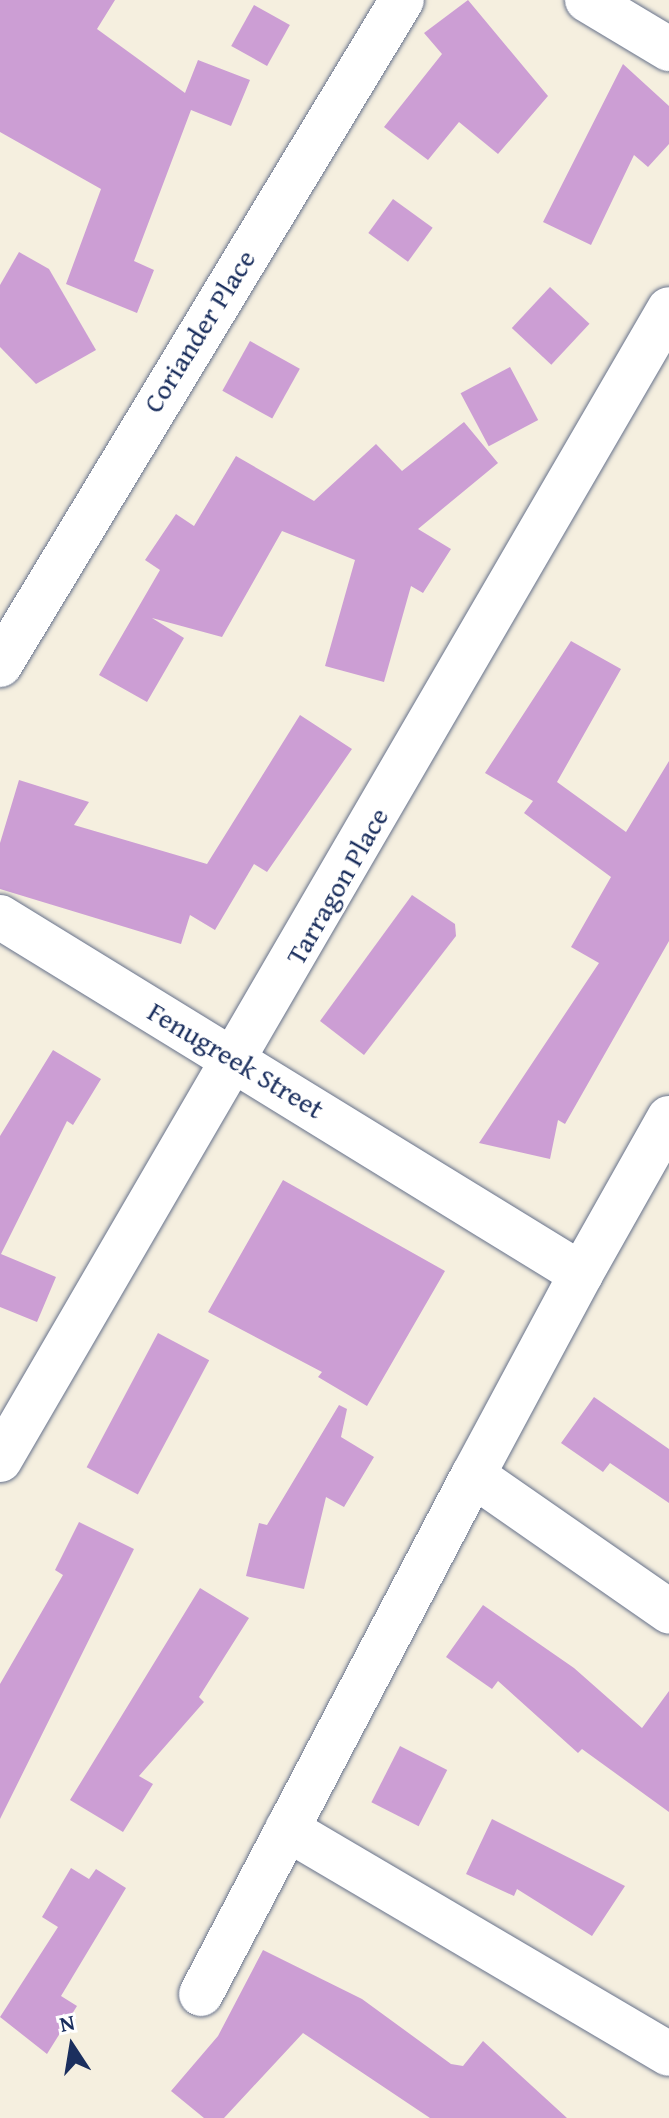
<!DOCTYPE html>
<html>
<head>
<meta charset="utf-8">
<style>
	body { margin:0 }
	#map { position:relative; width:669px; height:2118px; overflow:hidden; background:#f5efdf; font-family:"Gentium Book Plus",serif }
	div>[style] { position:absolute }
	[style*='--x'] { left:calc(var(--x)*1px); top:calc(var(--y)*1px); width:calc(var(--w)*1px); rotate:calc(var(--a)*1deg) }
	.building>* { inset:0; background:#cc9ed4; transform-origin:0 0 }
	.roads { filter:drop-shadow(0 0 2px #67728b) drop-shadow(0 0 2px #67728b) }
	.street>* { height:44px; margin:-22px; padding:0 22px; transform-origin:22px; border-radius:22px; background:#fff }
	span { translate:-50% -50%; white-space:nowrap; text-align:center; line-height:1.15; -webkit-text-stroke:6px #fff; paint-order:stroke }
	.street-label { font-size:28px; color:#1b2f5e }
	.north { position:absolute; left:32px; top:2006px; width:80px; height:80px; -webkit-text-stroke:6px #fff; paint-order:stroke; rotate:348deg; font-size:22px; font-weight:700; line-height:32px; text-align:center; color:#1b2f5e }
	.north::after { content:''; display:block; margin:auto; width:28px; height:36px; background:#1b2f5e; clip-path:polygon(50% 0,100% 100%,50% 72%,0 100%) }
</style>
</head>
<body>
<div id="map">
	<div class="building">
		<i style="clip-path:polygon(0 0,115px 0,97px 29px,185px 93px,198px 60px,250px 80px,231px 126px,191px 110px,134px 261px,154px 270px,137px 313px,66px 284px,101px 189px,0 132px)"></i>
		<i style="clip-path:polygon(468px 0,548px 96px,498px 154px,459px 122px,428px 160px,384px 127px,442px 54px,424px 33px)"></i>
		<i style="left:254px;top:5px;width:41px;height:47px;rotate:29deg"></i>
		<i style="clip-path:polygon(623px 64px,669px 106px,669px 144px,648px 167px,634px 155px,591px 245px,543px 222px)"></i>
		<i style="left:393px;top:199px;width:49px;height:42px;rotate:36deg"></i>
		<i style="clip-path:polygon(19px 252px,49px 269px,96px 350px,36px 384px,0 347px,0 285px)"></i>
		<i style="left:550px;top:287px;width:54px;height:56px;rotate:43deg"></i>
		<i style="left:250px;top:341px;width:57px;height:57px;rotate:29deg"></i>
		<i style="left:510px;top:367px;width:60px;height:56px;rotate:62deg"></i>
		<i style="clip-path:polygon(464px 422px,498px 463px,418px 529px,451px 549px,423px 593px,411px 586px,384px 682px,325px 666px,355px 560px,282px 531px,222px 637px,152px 618px,184px 638px,147px 702px,99px 675px,160px 570px,145px 560px,176px 514px,194px 526px,236px 456px,314px 501px,376px 444px,402px 471px)"></i>
		<i style="clip-path:polygon(571px 641px,621px 669px,557px 782px,626px 832px,669px 761px,669px 941px,565px 1124px,558px 1120px,550px 1159px,479px 1143px,599px 963px,571px 947px,611px 877px,524px 813px,533px 801px,485px 773px)"></i>
		<i style="clip-path:polygon(300px 715px,352px 749px,267px 872px,254px 864px,215px 930px,190px 915px,181px 944px,0 889px,0 843px,19px 780px,89px 802px,74px 825px,207px 864px)"></i>
		<i style="clip-path:polygon(412px 895px,455px 924px,456px 936px,364px 1055px,320px 1021px)"></i>
		<i style="clip-path:polygon(53px 1050px,101px 1079px,73px 1125px,67px 1121px,1px 1254px,56px 1277px,37px 1322px,0 1307px,0 1136px)"></i>
		<i style="clip-path:polygon(283px 1180px,445px 1271px,367px 1406px,318px 1377px,322px 1372px,208px 1312px)"></i>
		<i style="left:158px;top:1333px;width:58px;height:152px;rotate:28deg"></i>
		<i style="clip-path:polygon(594px 1397px,669px 1449px,669px 1503px,610px 1463px,603px 1472px,561px 1443px)"></i>
		<i style="clip-path:polygon(339px 1405px,347px 1409px,341px 1437px,374px 1457px,344px 1507px,326px 1497px,304px 1589px,246px 1576px,259px 1523px,267px 1525px)"></i>
		<i style="clip-path:polygon(79px 1522px,134px 1549px,0 1819px,0 1684px,63px 1575px,55px 1570px)"></i>
		<i style="clip-path:polygon(200px 1588px,249px 1618px,199px 1697px,204px 1702px,139px 1776px,153px 1784px,123px 1832px,70px 1800px)"></i>
		<i style="clip-path:polygon(483px 1605px,574px 1668px,642px 1728px,669px 1691px,669px 1812px,582px 1749px,578px 1753px,498px 1681px,492px 1689px,446px 1657px)"></i>
		<i style="left:400px;top:1746px;width:53px;height:63px;rotate:27deg"></i>
		<i style="clip-path:polygon(492px 1819px,625px 1886px,592px 1936px,517px 1889px,514px 1896px,466px 1874px)"></i>
		<i style="clip-path:polygon(71px 1868px,89px 1879px,96px 1869px,126px 1888px,61px 1996px,77px 2006px,47px 2054px,0 2017px,58px 1927px,42px 1917px)"></i>
		<i style="clip-path:polygon(263px 1950px,362px 1999px,451px 2064px,463px 2066px,483px 2041px,567px 2118px,430px 2118px,303px 2033px,224px 2118px,204px 2118px,171px 2091px,218px 2036px)"></i>
	</div>
	<div class="roads">
		<div class="street">
			<i style="--x:587;--y:0;--w:96;--a:30.9"></i>
			<i style="--x:0;--y:665;--w:777;--a:-58.85"></i>
			<i style="--x:0;--y:917;--w:682;--a:31.57"></i>
			<i style="--x:581;--y:1274;--w:179;--a:-60.6"></i>
			<i style="--x:581;--y:1274;--w:228;--a:118.2"></i>
			<i style="--x:473;--y:1475;--w:239;--a:34.8"></i>
			<i style="--x:0;--y:1460;--w:1331;--a:-59.83"></i>
			<i style="--x:287;--y:1829;--w:443;--a:30.5"></i>
			<i style="--x:201;--y:1994;--w:586;--a:-62.34"></i>
		</div>
	</div>
	<div class="street-label">
		<span style="left:199px;top:331px;rotate:-58deg">Coriander Place</span>
		<span style="left:337px;top:886px;rotate:-60deg">Tarragon Place</span>
		<span style="left:236px;top:1060px;rotate:31deg">Fenugreek Street</span>
	</div>
	<div class="north">N</div>
</div>
</body>
</html>
